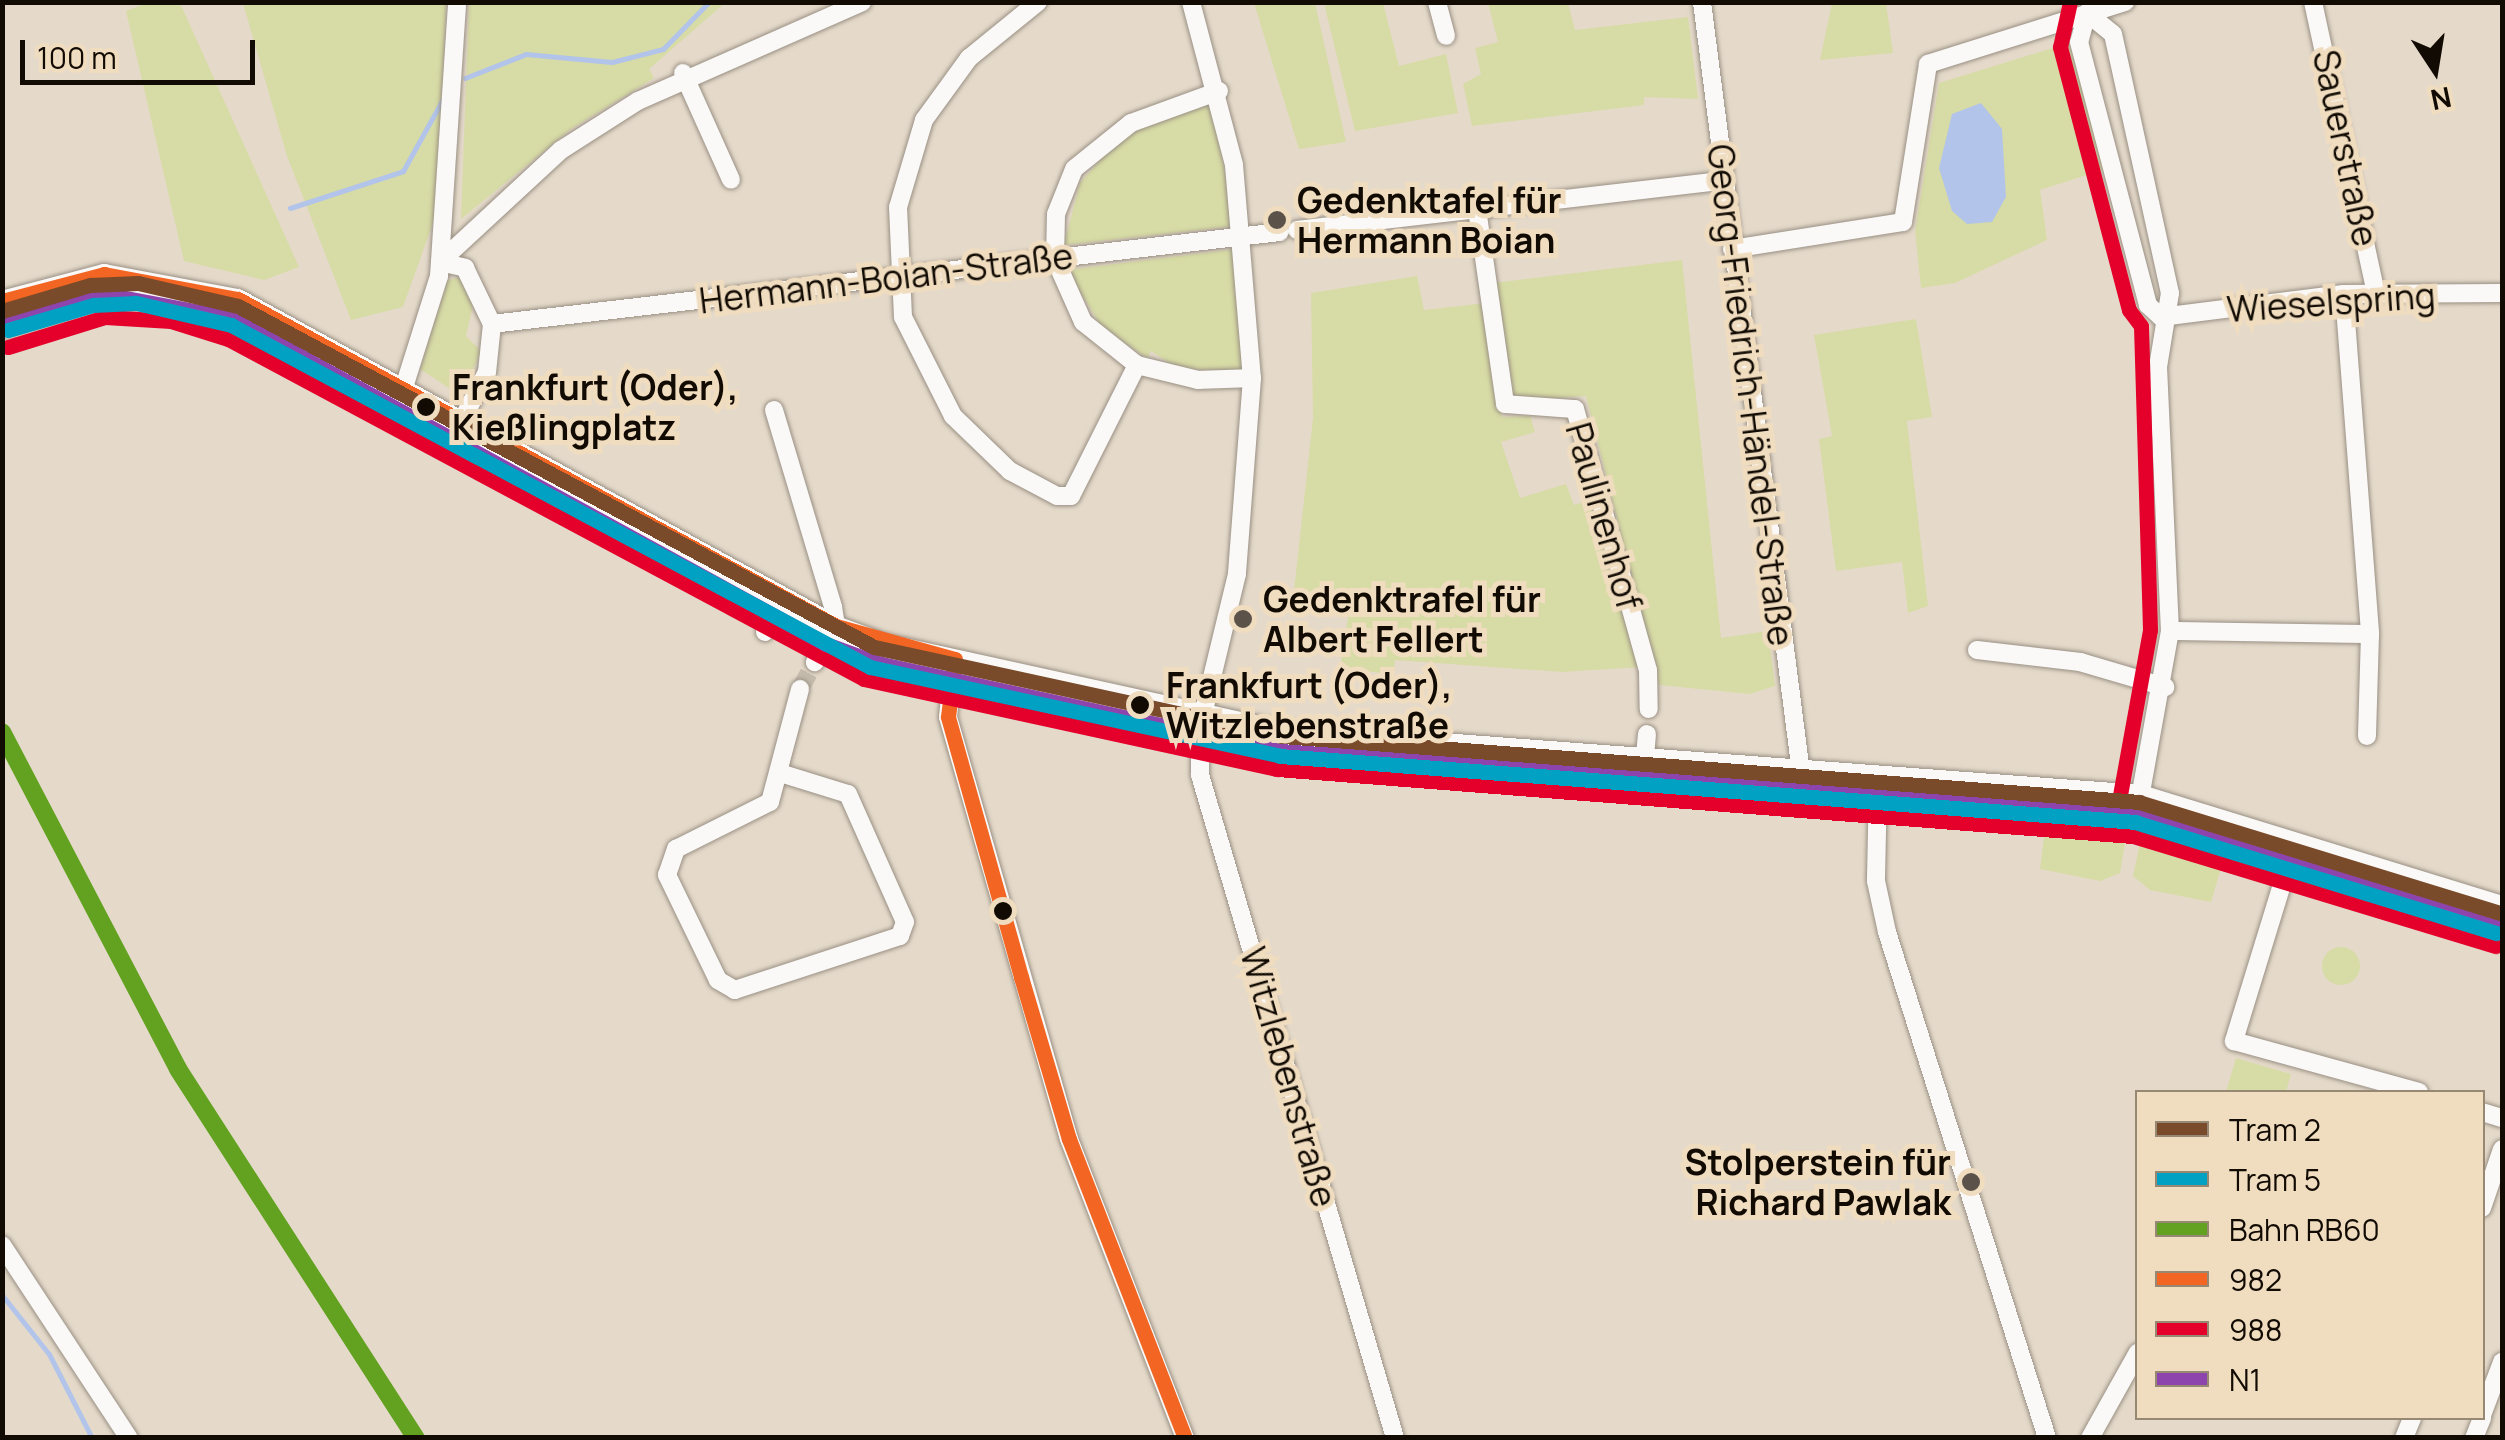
<!DOCTYPE html>
<html>
<head>
<meta charset="utf-8">
<style>
	body { margin:0 }
	#map { position:relative; width:2505px; height:1440px; overflow:hidden; background:#e5daca; font-family:Manrope,sans-serif }
	div>[style] { position:absolute }
	[style*='--x'] { left:calc(var(--x)*1px); top:calc(var(--y)*1px); width:calc(var(--w)*1px); rotate:calc(var(--a)*1deg) }
	.green>* { inset:0; background:#d7dba5 }
	.round { border-radius:50% }
	.water>* { inset:0; background:#b2c4e9 }
	.stream>* { height:5px; margin:-2.5px; padding:0 2.5px; transform-origin:2.5px; border-radius:2.5px; background:#b2c4e9 }
	.minor-tunnel>* { height:18px; margin-top:-9px; transform-origin:0; background:repeating-linear-gradient(90deg,#c5bbac 0 18px,transparent 0 27px) }
	.roads { filter:drop-shadow(0 0 2px #999084) drop-shadow(0 0 2px #999084) }
	.minor>* { height:18px; margin:-9px; padding:0 9px; transform-origin:9px; border-radius:9px; background:#fbf9f7 }
	.tertiary>* { height:20px; margin:-10px; padding:0 10px; transform-origin:10px; border-radius:10px; background:#fbf9f7 }
	.bus-1>* { height:15px; margin:-7.5px; padding:0 7.5px; transform-origin:7.5px; border-radius:7.5px; background:#f26522 }
	.bus-2>* { height:15px; margin:-7.5px; padding:0 7.5px; transform-origin:7.5px; border-radius:7.5px; background:#e4002b }
	.bus-3>* { height:15px; margin:-7.5px; padding:0 7.5px; transform-origin:7.5px; border-radius:7.5px; background:#8e44ad }
	.rail-1>* { height:18px; margin:-9px; padding:0 9px; transform-origin:9px; border-radius:9px; background:#62a220 }
	.tram-1>* { height:15px; margin:-7.5px; padding:0 7.5px; transform-origin:7.5px; border-radius:7.5px; background:#7a4b2a }
	.tram-2>* { height:15px; margin:-7.5px; padding:0 7.5px; transform-origin:7.5px; border-radius:7.5px; background:#01a1c4 }
	.dots>* { width:28px; height:28px; translate:-50% -50%; box-sizing:border-box; border:5px solid #f0dcbf; border-radius:50% }
	span { translate:-50% -50%; white-space:nowrap; text-align:center; line-height:1.15; -webkit-text-stroke:10px #f0dcbf; paint-order:stroke }
	.street-label { font-size:35px; color:#110b03 }
	.poi-label { font-size:35px; color:#110b03; font-weight:700 }
	.left { translate:0 -50%; text-align:left }
	.right { translate:-100% -50%; text-align:right }
	.stop-label { font-size:35px; color:#110b03; font-weight:700 }
	.frame { position:absolute; inset:0; border:5px solid #110b03; pointer-events:none }
	.legend { position:absolute; left:2135px; top:1090px; width:350px; height:330px; box-sizing:border-box; background:#f0dcbf; border:2px solid #978874; margin:0; padding:12px 18px; list-style:none; font-size:30px; color:#110b03 }
	.legend li { display:flex; align-items:center; gap:20px; height:50px }
	.legend b { width:50px; border:2px solid #978874 }
	.north { position:absolute; left:2385px; top:20px; width:100px; height:100px; -webkit-text-stroke:8px #f0dcbf; paint-order:stroke; rotate:168deg; font-size:28px; font-weight:700; line-height:40px; text-align:center; color:#110b03 }
	.north::after { content:''; display:block; margin:auto; width:35px; height:45px; background:#110b03; clip-path:polygon(50% 0,100% 100%,50% 72%,0 100%) }
	.scale { position:absolute; left:20px; top:40px; width:235px; height:45px; box-sizing:border-box; border:5px solid #110b03; border-top:0; padding-left:12px; font-size:30px; line-height:35px; white-space:nowrap; color:#110b03; -webkit-text-stroke:8px #f0dcbf; paint-order:stroke }
</style>
</head>
<body>
<div id="map">
	<div class="green">
		<i style="clip-path:polygon(147px 3px,180px 3px,299px 267px,264px 280px,184px 261px,126px 11px)"></i>
		<i style="clip-path:polygon(243px 3px,446px 3px,438px 209px,403px 307px,351px 320px,287px 156px)"></i>
		<i style="clip-path:polygon(469px 3px,469px 2px,725px 3px,649px 69px,654px 78px,571px 129px,461px 219px)"></i>
		<i style="clip-path:polygon(1254px 3px,1315px 3px,1346px 142px,1299px 149px)"></i>
		<i style="clip-path:polygon(1324px 3px,1383px 3px,1399px 66px,1446px 54px,1458px 113px,1355px 131px)"></i>
		<i style="clip-path:polygon(1488px 3px,1568px 3px,1575px 30px,1688px 17px,1698px 99px,1644px 97px,1644px 105px,1472px 126px,1463px 84px,1481px 74px,1475px 48px,1498px 42px)"></i>
		<i style="clip-path:polygon(1832px 3px,1886px 3px,1893px 53px,1820px 60px)"></i>
		<i style="clip-path:polygon(2069px 43px,2105px 169px,2040px 190px,2047px 240px,1955px 283px,1921px 288px,1915px 231px,1939px 83px)"></i>
		<i style="clip-path:polygon(1211px 101px,1235px 226px,1064px 245px,1080px 183px,1109px 150px,1147px 124px)"></i>
		<i style="clip-path:polygon(1236px 249px,1244px 372px,1177px 368px,1151px 351px,1147px 358px,1101px 326px,1067px 270px)"></i>
		<i style="clip-path:polygon(1682px 260px,1721px 638px,1768px 631px,1775px 686px,1750px 694px,1659px 685px,1586px 396px,1508px 401px,1493px 283px)"></i>
		<i style="clip-path:polygon(1417px 276px,1424px 310px,1486px 303px,1502px 417px,1530px 416px,1535px 432px,1501px 442px,1520px 498px,1566px 484px,1574px 505px,1594px 499px,1641px 667px,1562px 672px,1395px 660px,1394px 674px,1340px 669px,1349px 611px,1293px 600px,1313px 418px,1311px 293px)"></i>
		<i style="clip-path:polygon(462px 277px,474px 301px,466px 336px,481px 351px,461px 396px,420px 369px,447px 280px)"></i>
		<i style="clip-path:polygon(1916px 319px,1932px 417px,1907px 421px,1928px 606px,1908px 613px,1902px 562px,1836px 571px,1819px 439px,1832px 436px,1814px 335px)"></i>
		<i style="clip-path:polygon(2046px 821px,2127px 831px,2120px 873px,2100px 881px,2040px 869px)"></i>
		<i style="clip-path:polygon(2142px 834px,2224px 858px,2211px 902px,2150px 890px,2133px 876px)"></i>
		<i class="round" style="left:2322px;top:947px;width:38px;height:38px"></i>
		<i style="clip-path:polygon(2236px 1058px,2291px 1074px,2286px 1092px,2226px 1092px)"></i>
	</div>
	<div class="water">
		<i style="clip-path:polygon(1981px 103px,2002px 129px,2006px 197px,1992px 222px,1967px 224px,1952px 211px,1939px 168px,1952px 114px)"></i>
	</div>
	<div class="stream">
		<i style="--x:465;--y:78;--w:66;--a:-21.5"></i>
		<i style="--x:526;--y:54;--w:86;--a:5.3"></i>
		<i style="--x:612;--y:62;--w:53;--a:-14.3"></i>
		<i style="--x:663;--y:49;--w:66;--a:-45.6"></i>
		<i style="--x:290;--y:208;--w:119;--a:-18.1"></i>
		<i style="--x:403;--y:171;--w:85;--a:-61"></i>
		<i style="--x:2;--y:1295;--w:75;--a:51.5"></i>
		<i style="--x:49;--y:1354;--w:94;--a:62.9"></i>
	</div>
	<div class="minor-tunnel">
		<i style="--x:800;--y:689;--w:31;--a:-61"></i>
	</div>
	<div class="roads">
		<div class="minor">
			<i style="--x:1038;--y:2;--w:89;--a:140.9"></i>
			<i style="--x:969;--y:58;--w:77;--a:126"></i>
			<i style="--x:924;--y:120;--w:91;--a:106.6"></i>
			<i style="--x:898;--y:207;--w:110;--a:87.4"></i>
			<i style="--x:903;--y:317;--w:111;--a:63.2"></i>
			<i style="--x:953;--y:416;--w:79;--a:44"></i>
			<i style="--x:1010;--y:471;--w:53;--a:28"></i>
			<i style="--x:1057;--y:496;--w:14;--a:0"></i>
			<i style="--x:1071;--y:496;--w:147;--a:-63.3"></i>
			<i style="--x:1191;--y:2;--w:169;--a:75.2"></i>
			<i style="--x:1234;--y:165;--w:214;--a:85.2"></i>
			<i style="--x:1252;--y:378;--w:197;--a:94.4"></i>
			<i style="--x:1237;--y:574;--w:157;--a:103.6"></i>
			<i style="--x:1200;--y:727;--w:48;--a:90"></i>
			<i style="--x:1200;--y:775;--w:691;--a:73.61"></i>
			<i style="--x:1437;--y:2;--w:35;--a:75"></i>
			<i style="--x:1702;--y:2;--w:784;--a:82.68"></i>
			<i style="--x:2313;--y:2;--w:299;--a:77.8"></i>
			<i style="--x:2087;--y:13;--w:33;--a:39"></i>
			<i style="--x:2113;--y:34;--w:265;--a:77.6"></i>
			<i style="--x:2170;--y:293;--w:75;--a:99.2"></i>
			<i style="--x:2158;--y:367;--w:264;--a:87.4"></i>
			<i style="--x:2170;--y:631;--w:180;--a:100.2"></i>
			<i style="--x:2087;--y:13;--w:30;--a:105"></i>
			<i style="--x:2079;--y:42;--w:272;--a:75.3"></i>
			<i style="--x:2148;--y:305;--w:18;--a:43"></i>
			<i style="--x:683;--y:73;--w:117;--a:65.8"></i>
			<i style="--x:1219;--y:91;--w:94;--a:160"></i>
			<i style="--x:1131;--y:123;--w:73;--a:141.1"></i>
			<i style="--x:1074;--y:169;--w:48;--a:111.8"></i>
			<i style="--x:1056;--y:214;--w:45;--a:91.3"></i>
			<i style="--x:1055;--y:259;--w:69;--a:66"></i>
			<i style="--x:1083;--y:322;--w:69;--a:38.5"></i>
			<i style="--x:1137;--y:365;--w:63;--a:13.8"></i>
			<i style="--x:1198;--y:380;--w:54;--a:-2.1"></i>
			<i style="--x:1477;--y:209;--w:197;--a:81.8"></i>
			<i style="--x:1505;--y:404;--w:70;--a:4.1"></i>
			<i style="--x:1575;--y:409;--w:271;--a:74.4"></i>
			<i style="--x:1648;--y:670;--w:39;--a:89"></i>
			<i style="--x:1297;--y:230;--w:429;--a:-6.6"></i>
			<i style="--x:1732;--y:249;--w:173;--a:-9"></i>
			<i style="--x:1903;--y:222;--w:160;--a:-81"></i>
			<i style="--x:1928;--y:64;--w:207;--a:-17.5"></i>
			<i style="--x:440;--y:262;--w:165;--a:-42.8"></i>
			<i style="--x:561;--y:150;--w:91;--a:-32.5"></i>
			<i style="--x:638;--y:101;--w:245;--a:-23.8"></i>
			<i style="--x:440;--y:262;--w:26;--a:13"></i>
			<i style="--x:465;--y:268;--w:62;--a:64.3"></i>
			<i style="--x:492;--y:324;--w:48;--a:95.9"></i>
			<i style="--x:487;--y:372;--w:68;--a:117.3"></i>
			<i style="--x:2344;--y:294;--w:341;--a:85.6"></i>
			<i style="--x:2370;--y:634;--w:102;--a:91.7"></i>
			<i style="--x:2161;--y:317;--w:184;--a:-7.2"></i>
			<i style="--x:2344;--y:294;--w:158;--a:-0.4"></i>
			<i style="--x:492;--y:324;--w:793;--a:-6.66"></i>
			<i style="--x:399;--y:403;--w:133;--a:-72.5"></i>
			<i style="--x:439;--y:276;--w:275;--a:-86.2"></i>
			<i style="--x:774;--y:410;--w:206;--a:73.3"></i>
			<i style="--x:833;--y:607;--w:19;--a:81"></i>
			<i style="--x:836;--y:626;--w:42;--a:120.3"></i>
			<i style="--x:2170;--y:631;--w:200;--a:0.9"></i>
			<i style="--x:765;--y:632;--w:21;--a:-61"></i>
			<i style="--x:1977;--y:650;--w:104;--a:6.6"></i>
			<i style="--x:2080;--y:662;--w:89;--a:16.4"></i>
			<i style="--x:953;--y:667;--w:50;--a:95.7"></i>
			<i style="--x:948;--y:717;--w:439;--a:74"></i>
			<i style="--x:1069;--y:1139;--w:321;--a:68.8"></i>
			<i style="--x:1644;--y:768;--w:34;--a:-85"></i>
			<i style="--x:780;--y:773;--w:71;--a:17.2"></i>
			<i style="--x:848;--y:794;--w:140;--a:66"></i>
			<i style="--x:905;--y:922;--w:15;--a:110"></i>
			<i style="--x:900;--y:936;--w:174;--a:161.9"></i>
			<i style="--x:735;--y:990;--w:20;--a:-150"></i>
			<i style="--x:718;--y:980;--w:117;--a:-115.9"></i>
			<i style="--x:667;--y:875;--w:28;--a:-71"></i>
			<i style="--x:676;--y:849;--w:105;--a:-26.6"></i>
			<i style="--x:770;--y:802;--w:117;--a:-75.1"></i>
			<i style="--x:1878;--y:783;--w:98;--a:91.2"></i>
			<i style="--x:1876;--y:881;--w:52;--a:77.8"></i>
			<i style="--x:1887;--y:932;--w:531;--a:72.45"></i>
			<i style="--x:2292;--y:852;--w:198;--a:107.1"></i>
			<i style="--x:2234;--y:1041;--w:192;--a:15.4"></i>
			<i style="--x:2482;--y:1112;--w:21;--a:17"></i>
			<i style="--x:2482;--y:1208;--w:62;--a:-71.3"></i>
			<i style="--x:2;--y:1245;--w:231;--a:56.7"></i>
			<i style="--x:2482;--y:1415;--w:57;--a:-69.3"></i>
			<i style="--x:2090;--y:1438;--w:98;--a:-60.8"></i>
			<i style="--x:2404;--y:1438;--w:22;--a:-68"></i>
			<i style="--x:2474;--y:1438;--w:22;--a:-68"></i>
		</div>
		<div class="tertiary">
			<i style="--x:2;--y:301;--w:106;--a:-14.8"></i>
			<i style="--x:104;--y:274;--w:136;--a:10.6"></i>
			<i style="--x:238;--y:299;--w:682;--a:28.67"></i>
			<i style="--x:836;--y:626;--w:52;--a:20.2"></i>
			<i style="--x:885;--y:644;--w:405;--a:12.4"></i>
			<i style="--x:1281;--y:731;--w:862;--a:4.26"></i>
			<i style="--x:2141;--y:795;--w:378;--a:17.1"></i>
			<i style="--x:2;--y:328;--w:106;--a:-17.1"></i>
			<i style="--x:103;--y:297;--w:72;--a:3.2"></i>
			<i style="--x:175;--y:301;--w:64;--a:17.3"></i>
			<i style="--x:236;--y:320;--w:717;--a:28.21"></i>
			<i style="--x:868;--y:659;--w:421;--a:12.4"></i>
			<i style="--x:1279;--y:749;--w:861;--a:4.47"></i>
			<i style="--x:2137;--y:816;--w:382;--a:16.9"></i>
		</div>
	</div>
	<div class="bus-1">
		<i style="--x:2;--y:301;--w:106;--a:-14.8"></i>
		<i style="--x:104;--y:274;--w:136;--a:10.6"></i>
		<i style="--x:238;--y:299;--w:682;--a:28.67"></i>
		<i style="--x:836;--y:626;--w:123;--a:15.5"></i>
		<i style="--x:955;--y:659;--w:58;--a:96.9"></i>
		<i style="--x:948;--y:717;--w:270;--a:74.3"></i>
		<i style="--x:1021;--y:977;--w:169;--a:73.5"></i>
		<i style="--x:1069;--y:1139;--w:321;--a:68.8"></i>
	</div>
	<div class="bus-2">
		<i style="--x:2070;--y:2;--w:46;--a:102.5"></i>
		<i style="--x:2060;--y:47;--w:272;--a:75.3"></i>
		<i style="--x:2129;--y:310;--w:20;--a:53"></i>
		<i style="--x:2141;--y:326;--w:304;--a:88.3"></i>
		<i style="--x:2150;--y:630;--w:185;--a:100.3"></i>
		<i style="--x:8;--y:347;--w:102;--a:-17.2"></i>
		<i style="--x:105;--y:317;--w:66;--a:3.5"></i>
		<i style="--x:171;--y:321;--w:60;--a:17.5"></i>
		<i style="--x:228;--y:339;--w:721;--a:28.13"></i>
		<i style="--x:864;--y:679;--w:423;--a:12.3"></i>
		<i style="--x:1277;--y:769;--w:859;--a:4.48"></i>
		<i style="--x:2133;--y:836;--w:379;--a:16.9"></i>
	</div>
	<div class="bus-3">
		<i style="--x:7;--y:320;--w:101;--a:-14.9"></i>
		<i style="--x:105;--y:294;--w:128;--a:10.8"></i>
		<i style="--x:231;--y:318;--w:678;--a:28.72"></i>
		<i style="--x:826;--y:644;--w:59;--a:20"></i>
		<i style="--x:881;--y:664;--w:408;--a:12.3"></i>
		<i style="--x:1280;--y:751;--w:859;--a:4.27"></i>
		<i style="--x:2137;--y:815;--w:375;--a:17"></i>
	</div>
	<div class="rail-1">
		<i style="--x:2;--y:732;--w:380;--a:62.4"></i>
		<i style="--x:178;--y:1069;--w:439;--a:57.2"></i>
	</div>
	<div class="tram-1">
		<i style="--x:2;--y:311;--w:92;--a:-16.5"></i>
		<i style="--x:90;--y:285;--w:48;--a:-2.4"></i>
		<i style="--x:138;--y:283;--w:103;--a:13"></i>
		<i style="--x:238;--y:306;--w:722;--a:28.2"></i>
		<i style="--x:874;--y:647;--w:418;--a:12.3"></i>
		<i style="--x:1282;--y:736;--w:860;--a:4.4"></i>
		<i style="--x:2139;--y:802;--w:380;--a:17.1"></i>
	</div>
	<div class="tram-2">
		<i style="--x:8;--y:330;--w:89;--a:-16.4"></i>
		<i style="--x:93;--y:305;--w:43;--a:-2.7"></i>
		<i style="--x:136;--y:303;--w:98;--a:13"></i>
		<i style="--x:231;--y:325;--w:725;--a:28.16"></i>
		<i style="--x:870;--y:667;--w:420;--a:12.2"></i>
		<i style="--x:1280;--y:756;--w:858;--a:4.41"></i>
		<i style="--x:2135;--y:822;--w:378;--a:17.1"></i>
	</div>
	<div class="dots">
		<i style="left:1277px;top:220px;background:#5b5349"></i>
		<i style="left:426px;top:407px;background:#110b03"></i>
		<i style="left:1243px;top:619px;background:#5b5349"></i>
		<i style="left:1140px;top:705px;background:#110b03"></i>
		<i style="left:1003px;top:911px;background:#110b03"></i>
		<i style="left:1971px;top:1182px;background:#5b5349"></i>
	</div>
	<div class="street-label">
		<span style="left:2346px;top:148px;rotate:78deg">Sauerstraße</span>
		<span style="left:886px;top:278px;rotate:-7deg">Hermann-Boian-Straße</span>
		<span style="left:2331px;top:302px;rotate:-4deg">Wieselspring</span>
		<span style="left:1751px;top:395px;rotate:83deg">Georg-Friedrich-Händel-Straße</span>
		<span style="left:1604px;top:516px;rotate:74deg">Paulinenhof</span>
		<span style="left:1289px;top:1077px;rotate:74deg">Witzlebenstraße</span>
	</div>
	<div class="poi-label">
		<span class="left" style="left:1297px;top:220px">Gedenktafel für<br>Hermann Boian</span>
		<span class="left" style="left:1263px;top:619px">Gedenktrafel für<br>Albert Fellert</span>
		<span class="right" style="left:1951px;top:1182px">Stolperstein für<br>Richard Pawlak</span>
	</div>
	<div class="stop-label">
		<span class="left" style="left:452px;top:407px">Frankfurt (Oder),<br>Kießlingplatz</span>
		<span class="left" style="left:1166px;top:705px">Frankfurt (Oder),<br>Witzlebenstraße</span>
	</div>
	<div class="frame"></div>
	<ul class="legend">
	<li><b style="height:12px;background:#7a4b2a"></b>Tram 2</li>
	<li><b style="height:12px;background:#01a1c4"></b>Tram 5</li>
	<li><b style="height:12px;background:#62a220"></b>Bahn RB60</li>
	<li><b style="height:12px;background:#f26522"></b>982</li>
	<li><b style="height:12px;background:#e4002b"></b>988</li>
	<li><b style="height:12px;background:#8e44ad"></b>N1</li>
	</ul>
	<div class="north">N</div>
	<div class="scale">100 m</div>
</div>
</body>
</html>
